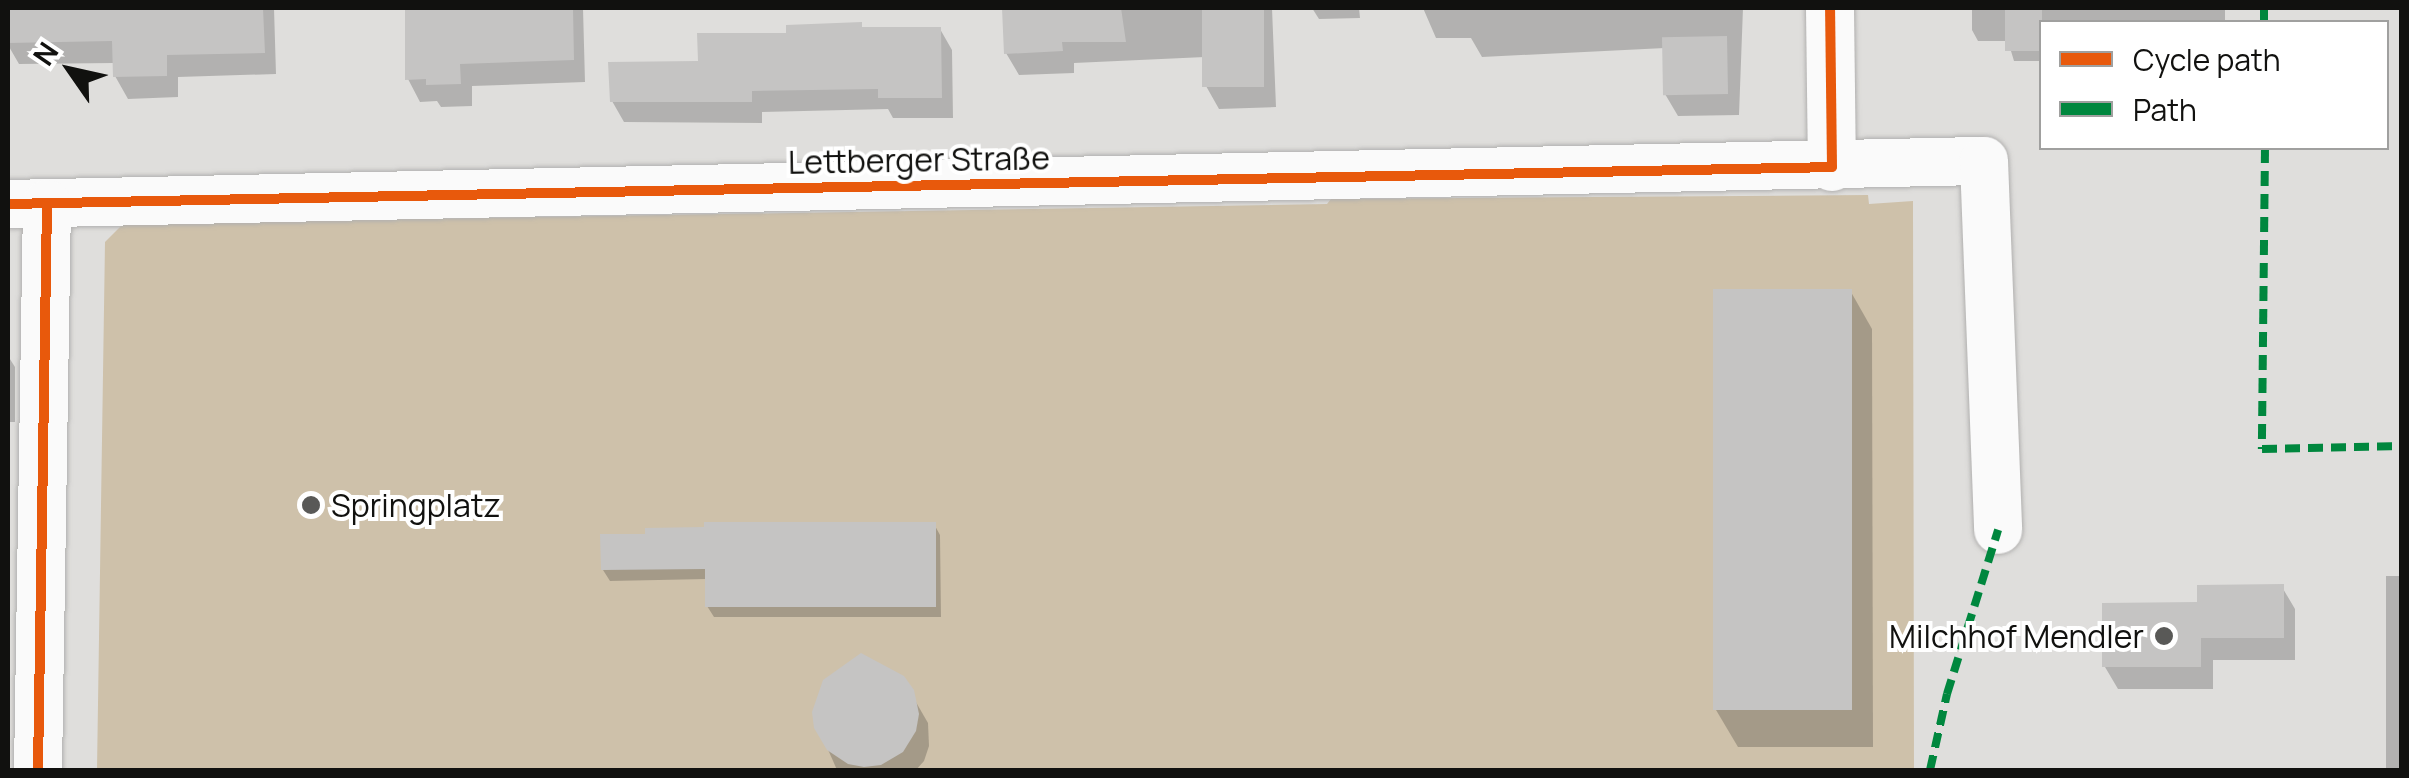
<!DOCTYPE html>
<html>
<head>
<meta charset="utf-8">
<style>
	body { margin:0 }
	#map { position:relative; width:2409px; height:778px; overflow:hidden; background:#dfdedc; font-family:Manrope,sans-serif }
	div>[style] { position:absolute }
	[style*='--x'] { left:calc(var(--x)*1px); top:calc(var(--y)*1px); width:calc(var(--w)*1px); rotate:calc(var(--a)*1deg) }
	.green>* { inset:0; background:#cec1aa }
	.shadow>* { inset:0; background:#0003; transform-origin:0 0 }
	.building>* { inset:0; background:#c5c4c3; transform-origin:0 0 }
	.roads { filter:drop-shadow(0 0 2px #b1b0af) drop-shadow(0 0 2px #b1b0af) }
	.minor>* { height:48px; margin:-24px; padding:0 24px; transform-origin:24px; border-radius:24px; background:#fafafa }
	.quiet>* { height:8px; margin-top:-4px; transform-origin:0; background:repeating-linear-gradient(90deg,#00873e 0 15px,transparent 0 23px) }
	.cycleway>* { height:10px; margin:-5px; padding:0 5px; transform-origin:5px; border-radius:5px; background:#e8590c }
	.dots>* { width:28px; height:28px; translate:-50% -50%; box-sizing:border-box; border:5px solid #fff; border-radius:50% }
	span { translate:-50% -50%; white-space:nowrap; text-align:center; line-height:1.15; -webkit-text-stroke:8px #fff; paint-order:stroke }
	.street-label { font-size:32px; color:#11110f }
	.poi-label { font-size:32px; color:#11110f }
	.left { translate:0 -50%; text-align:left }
	.right { translate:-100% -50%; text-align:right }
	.frame { position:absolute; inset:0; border:10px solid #11110f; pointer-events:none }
	.legend { position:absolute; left:2039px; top:20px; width:350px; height:130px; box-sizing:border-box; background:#fff; border:2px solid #a0a09f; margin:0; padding:12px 18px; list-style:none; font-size:30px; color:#11110f }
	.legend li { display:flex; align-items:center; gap:20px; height:50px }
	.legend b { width:50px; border:2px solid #a0a09f }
	.north { position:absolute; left:20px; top:20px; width:100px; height:100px; -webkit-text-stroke:8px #fff; paint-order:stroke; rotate:304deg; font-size:28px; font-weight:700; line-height:40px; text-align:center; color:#11110f }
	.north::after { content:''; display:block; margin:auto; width:35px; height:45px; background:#11110f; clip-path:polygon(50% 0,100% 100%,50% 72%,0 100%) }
</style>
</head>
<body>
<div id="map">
	<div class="green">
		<i style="clip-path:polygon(1868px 195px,1869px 204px,1913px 201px,1914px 770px,97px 770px,105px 242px,123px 224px,1327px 204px,1331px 199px)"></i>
	</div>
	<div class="shadow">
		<i style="clip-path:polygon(8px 8px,274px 8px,276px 74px,178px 77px,178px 97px,128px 99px,115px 76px,115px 63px,19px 64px,8px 45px)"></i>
		<i style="clip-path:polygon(407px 8px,583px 8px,585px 82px,472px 86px,472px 106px,441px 107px,437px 101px,420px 102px,408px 79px)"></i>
		<i style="clip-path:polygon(1004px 8px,1272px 8px,1276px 107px,1219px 109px,1206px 86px,1205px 57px,1074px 63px,1074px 73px,1019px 75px,1006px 53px)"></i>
		<i style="clip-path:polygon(1312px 8px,1359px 8px,1360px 18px,1319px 19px)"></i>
		<i style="clip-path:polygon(1423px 8px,1743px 8px,1739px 115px,1678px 116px,1665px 94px,1665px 48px,1482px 57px,1471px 38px,1436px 38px)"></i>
		<i style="clip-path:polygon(1972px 8px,2225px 8px,2225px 22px,2042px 22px,2042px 61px,2014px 61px,2008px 41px,1978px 41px,1972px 30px)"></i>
		<i style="clip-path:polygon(940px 29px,952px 50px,953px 118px,893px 118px,888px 109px,762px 112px,762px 123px,624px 122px,612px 101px,700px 63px,789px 36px)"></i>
		<i style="clip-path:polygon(1851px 292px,1872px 329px,1873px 747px,1738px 747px,1716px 710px)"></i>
		<i style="clip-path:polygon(8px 356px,15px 367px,15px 422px,8px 422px)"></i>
		<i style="clip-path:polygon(934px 524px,940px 535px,941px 617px,714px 617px,707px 606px,707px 579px,610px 581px,603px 570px)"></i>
		<i style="left:2386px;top:576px;width:16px;height:194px"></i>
		<i style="clip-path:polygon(2282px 587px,2295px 609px,2295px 660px,2213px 660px,2213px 689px,2118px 689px,2105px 667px,2199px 605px)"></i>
		<i style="clip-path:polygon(902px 678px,928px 723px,929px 746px,924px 761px,916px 770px,837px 770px,815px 720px)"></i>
	</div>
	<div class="building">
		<i style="clip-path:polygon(8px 8px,263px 8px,265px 53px,167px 55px,167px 76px,113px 77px,112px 41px,8px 43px)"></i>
		<i style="clip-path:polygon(405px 8px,573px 8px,574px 60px,460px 64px,461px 84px,426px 85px,426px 79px,405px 80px)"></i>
		<i style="clip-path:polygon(1002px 8px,1121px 8px,1126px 42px,1062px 42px,1063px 51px,1004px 54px)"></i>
		<i style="left:1202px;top:8px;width:62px;height:79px"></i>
		<i style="left:2005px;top:8px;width:37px;height:43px"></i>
		<i style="clip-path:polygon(862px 22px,862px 27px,941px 27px,942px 98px,878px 98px,878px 89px,752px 91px,752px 102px,610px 102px,608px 62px,698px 61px,697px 33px,786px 33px,786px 25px)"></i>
		<i style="left:1727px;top:36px;width:58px;height:65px;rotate:89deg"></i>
		<i style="left:1852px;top:289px;width:421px;height:139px;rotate:90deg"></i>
		<i style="clip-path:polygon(704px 522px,936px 522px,936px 607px,705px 607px,705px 569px,601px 570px,600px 534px,645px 534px,645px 528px,704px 527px)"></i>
		<i style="clip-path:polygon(2284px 584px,2284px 638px,2201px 638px,2201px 667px,2102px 667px,2102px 603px,2197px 602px,2197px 585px)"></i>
		<i style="clip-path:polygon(861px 653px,904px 676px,914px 690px,919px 714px,916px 731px,903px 752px,881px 765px,864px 767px,848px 764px,827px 750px,814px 728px,812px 712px,823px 680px)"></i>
	</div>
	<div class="roads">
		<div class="minor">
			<i style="--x:1830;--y:8;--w:159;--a:89.3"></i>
			<i style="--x:8;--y:204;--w:1976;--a:-1.25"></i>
			<i style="--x:1984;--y:161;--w:369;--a:87.8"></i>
			<i style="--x:38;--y:770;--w:566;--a:-89.09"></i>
		</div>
	</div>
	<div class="quiet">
		<i style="--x:2264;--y:8;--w:14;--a:90"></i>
		<i style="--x:2265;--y:148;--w:301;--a:90.6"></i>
		<i style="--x:2262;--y:449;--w:140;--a:-1.2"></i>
		<i style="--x:1930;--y:770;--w:78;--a:-77.4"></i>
		<i style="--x:1947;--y:694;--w:172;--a:-72.7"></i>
	</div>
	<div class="cycleway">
		<i style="--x:8;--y:204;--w:1824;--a:-1.16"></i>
		<i style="--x:1832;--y:167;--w:159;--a:-90.7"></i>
		<i style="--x:38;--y:770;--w:566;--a:-89.09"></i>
	</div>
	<div class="dots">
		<i style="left:311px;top:505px;background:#595957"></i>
		<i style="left:2164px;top:636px;background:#595957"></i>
	</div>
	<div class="street-label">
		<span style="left:919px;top:160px;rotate:-1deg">Lettberger Straße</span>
	</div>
	<div class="poi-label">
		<span class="left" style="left:331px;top:505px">Springplatz</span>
		<span class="right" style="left:2144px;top:636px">Milchhof Mendler</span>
	</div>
	<div class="frame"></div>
	<ul class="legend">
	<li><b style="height:12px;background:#e8590c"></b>Cycle path</li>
	<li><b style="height:12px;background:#00873e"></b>Path</li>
	</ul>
	<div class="north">N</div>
</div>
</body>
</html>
